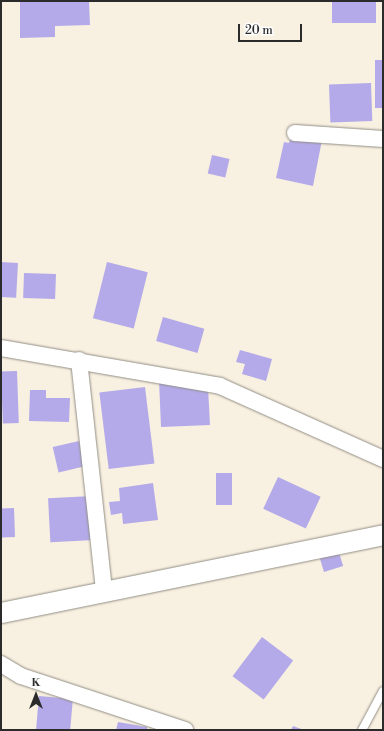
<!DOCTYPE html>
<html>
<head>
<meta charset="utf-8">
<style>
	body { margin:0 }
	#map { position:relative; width:384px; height:731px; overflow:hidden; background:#f8f0e0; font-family:"Libre Bodoni",serif }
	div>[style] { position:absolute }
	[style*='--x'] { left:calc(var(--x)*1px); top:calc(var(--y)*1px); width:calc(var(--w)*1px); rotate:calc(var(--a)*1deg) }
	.building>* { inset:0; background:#b4aae9; transform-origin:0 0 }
	.roads { filter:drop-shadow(0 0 1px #928e86) drop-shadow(0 0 1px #928e86) }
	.service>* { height:8px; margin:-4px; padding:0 4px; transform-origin:4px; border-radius:4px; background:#fff }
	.minor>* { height:16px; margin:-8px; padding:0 8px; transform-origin:8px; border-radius:8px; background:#fff }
	.tertiary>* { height:20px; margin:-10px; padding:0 10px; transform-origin:10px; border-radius:10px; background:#fff }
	span { translate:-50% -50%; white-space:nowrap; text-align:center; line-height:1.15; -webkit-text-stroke:3px #fff; paint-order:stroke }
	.frame { position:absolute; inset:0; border:2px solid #2b2b2b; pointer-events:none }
	.north { position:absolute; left:16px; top:675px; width:40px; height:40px; -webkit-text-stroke:3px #fff; paint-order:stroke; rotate:0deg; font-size:11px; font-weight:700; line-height:16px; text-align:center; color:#2b2b2b }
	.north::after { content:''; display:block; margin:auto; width:14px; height:18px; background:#2b2b2b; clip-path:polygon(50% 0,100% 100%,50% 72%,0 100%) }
	.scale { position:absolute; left:238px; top:24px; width:64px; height:18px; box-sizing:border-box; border:2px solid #2b2b2b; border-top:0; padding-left:5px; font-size:12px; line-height:14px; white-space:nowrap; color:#2b2b2b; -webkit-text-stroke:3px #fff; paint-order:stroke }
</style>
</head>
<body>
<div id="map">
	<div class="building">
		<i style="clip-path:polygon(20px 1px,89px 1px,90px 25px,55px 26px,55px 37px,20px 38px)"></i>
		<i style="left:332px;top:1px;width:44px;height:22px"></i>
		<i style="left:375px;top:60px;width:8px;height:48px"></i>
		<i style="left:371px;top:83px;width:38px;height:42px;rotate:88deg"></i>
		<i style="clip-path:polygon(291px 134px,322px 140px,313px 186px,276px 178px,284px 142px,289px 143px)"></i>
		<i style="left:212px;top:155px;width:18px;height:19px;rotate:13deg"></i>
		<i style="left:1px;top:262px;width:17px;height:35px;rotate:3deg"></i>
		<i style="left:107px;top:262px;width:42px;height:58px;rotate:14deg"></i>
		<i style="left:24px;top:273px;width:32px;height:25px;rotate:2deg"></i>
		<i style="left:163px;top:317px;width:43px;height:25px;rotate:16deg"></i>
		<i style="clip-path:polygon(240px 350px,272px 359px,266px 381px,242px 374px,245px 364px,236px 362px)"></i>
		<i style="left:17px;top:371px;width:52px;height:16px;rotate:88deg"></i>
		<i style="clip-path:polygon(159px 380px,208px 387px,210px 425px,161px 427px)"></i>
		<i style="left:145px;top:387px;width:77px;height:46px;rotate:83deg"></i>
		<i style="clip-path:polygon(30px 390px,46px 390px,46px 398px,70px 398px,69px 422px,29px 421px)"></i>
		<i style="left:79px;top:441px;width:26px;height:27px;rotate:77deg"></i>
		<i style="left:232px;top:473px;width:32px;height:16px;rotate:90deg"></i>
		<i style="left:278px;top:477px;width:47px;height:35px;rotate:25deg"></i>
		<i style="clip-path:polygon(153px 483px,158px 520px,123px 524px,122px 513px,111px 515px,109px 502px,120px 501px,119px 488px)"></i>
		<i style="left:92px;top:496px;width:44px;height:44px;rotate:87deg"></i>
		<i style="left:14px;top:508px;width:29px;height:13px;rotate:88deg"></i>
		<i style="left:337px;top:546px;width:21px;height:20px;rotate:73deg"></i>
		<i style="left:262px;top:637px;width:39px;height:49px;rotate:37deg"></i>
		<i style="left:39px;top:696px;width:34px;height:34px;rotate:5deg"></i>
		<i style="clip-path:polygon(118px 722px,147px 727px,147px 730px,116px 730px)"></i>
		<i style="clip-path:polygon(293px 726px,304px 730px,291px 730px)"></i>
	</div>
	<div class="roads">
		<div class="service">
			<i style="--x:362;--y:730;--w:44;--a:-61.7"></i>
		</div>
		<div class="minor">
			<i style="--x:295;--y:133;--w:88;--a:3.9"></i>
			<i style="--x:1;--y:348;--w:222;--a:9.8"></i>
			<i style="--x:220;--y:386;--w:179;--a:24.1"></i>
			<i style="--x:79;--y:360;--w:233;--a:83.8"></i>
			<i style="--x:1;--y:664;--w:23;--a:31"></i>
			<i style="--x:21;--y:676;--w:173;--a:18.2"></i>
		</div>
		<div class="tertiary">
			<i style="--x:1;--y:613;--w:390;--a:-11.5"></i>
		</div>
	</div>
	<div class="frame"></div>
	<div class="north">K</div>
	<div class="scale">20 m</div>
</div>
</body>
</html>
